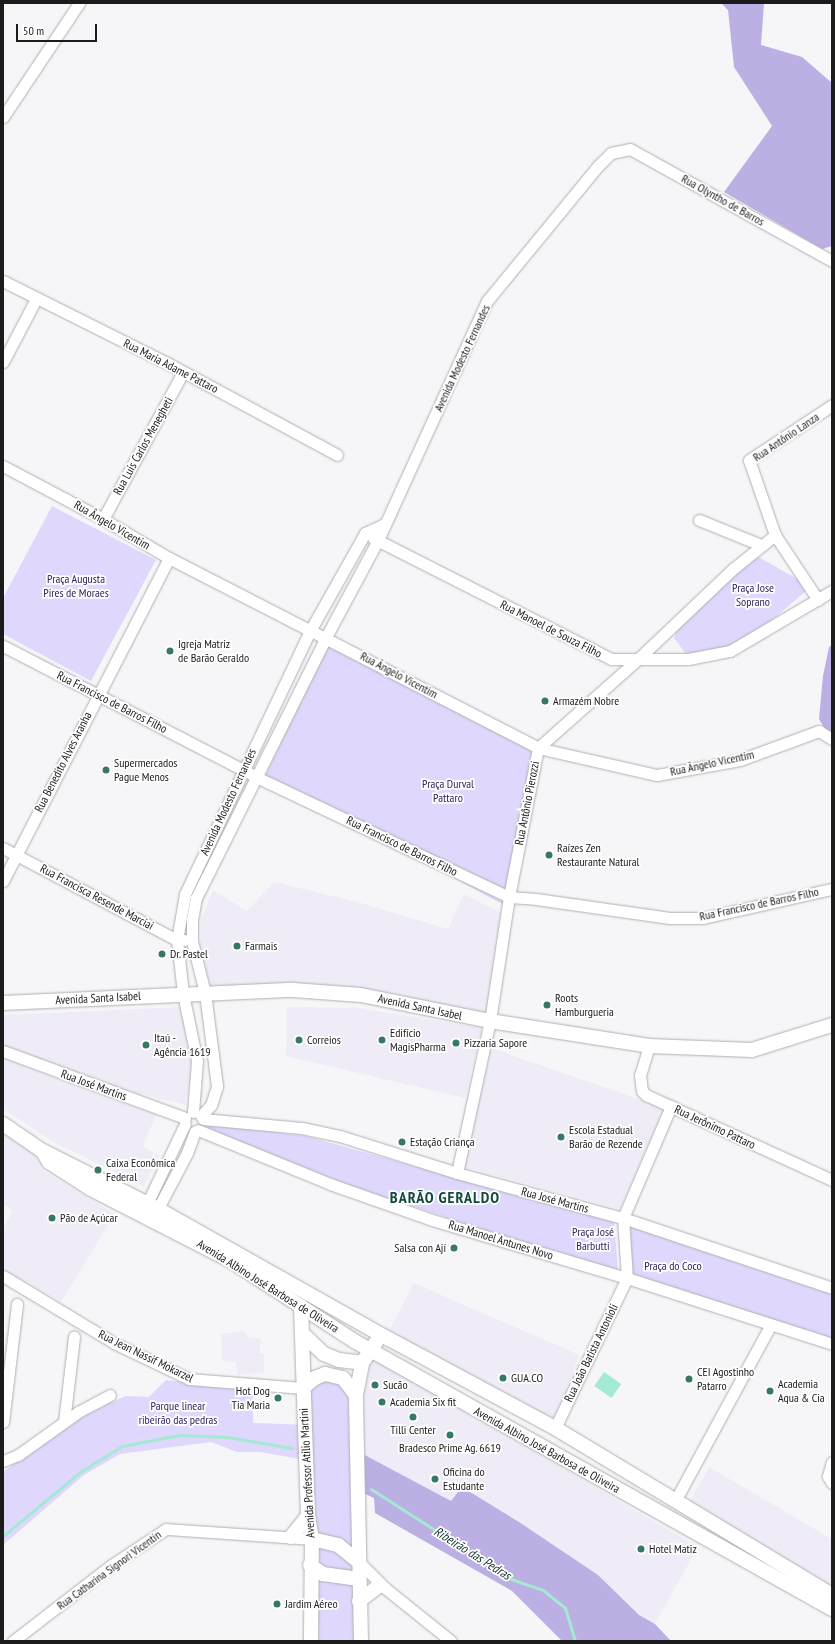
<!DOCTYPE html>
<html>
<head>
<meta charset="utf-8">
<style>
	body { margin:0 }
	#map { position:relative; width:835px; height:1644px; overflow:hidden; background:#f6f6f9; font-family:"PT Sans Narrow",sans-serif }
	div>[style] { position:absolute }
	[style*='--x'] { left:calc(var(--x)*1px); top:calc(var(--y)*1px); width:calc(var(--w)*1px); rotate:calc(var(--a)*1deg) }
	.built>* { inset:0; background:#efecf7 }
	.green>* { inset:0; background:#dfd7fc }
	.forest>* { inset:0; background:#bcafe4 }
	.water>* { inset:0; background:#a4e9d4; transform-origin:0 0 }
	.stream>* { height:3px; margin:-1.5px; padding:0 1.5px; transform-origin:1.5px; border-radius:1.5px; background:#a4e9d4 }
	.roads { filter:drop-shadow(0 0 1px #afafb2) drop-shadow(0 0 1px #afafb2) }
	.minor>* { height:11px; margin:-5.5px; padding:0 5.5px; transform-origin:5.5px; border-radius:5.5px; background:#fff }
	.major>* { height:14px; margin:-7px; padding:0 7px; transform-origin:7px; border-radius:7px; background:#fff }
	.dots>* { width:11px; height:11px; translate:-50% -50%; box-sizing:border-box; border:2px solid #fff; border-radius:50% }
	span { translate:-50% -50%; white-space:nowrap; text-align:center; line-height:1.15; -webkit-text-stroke:3.5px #fff; paint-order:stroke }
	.street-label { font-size:12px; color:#1b1b1c }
	.park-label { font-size:12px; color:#36205d }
	.poi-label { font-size:12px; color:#1b1b1c }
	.left { translate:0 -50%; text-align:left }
	.right { translate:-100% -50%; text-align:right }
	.water-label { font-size:13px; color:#13332b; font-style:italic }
	.district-label { font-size:16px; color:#144a3d; font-weight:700; letter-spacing:1px }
	.frame { position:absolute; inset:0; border:4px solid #1b1b1c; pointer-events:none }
	.scale { position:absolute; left:16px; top:24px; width:81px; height:18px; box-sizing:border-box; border:2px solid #1b1b1c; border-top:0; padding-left:5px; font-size:12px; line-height:14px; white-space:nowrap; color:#1b1b1c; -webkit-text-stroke:3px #fff; paint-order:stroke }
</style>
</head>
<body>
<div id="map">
	<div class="built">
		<i style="clip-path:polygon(274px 882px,354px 901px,448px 929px,464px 894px,501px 913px,486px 1015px,368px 991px,208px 991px,200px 950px,201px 919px,213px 890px,247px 911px)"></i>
		<i style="clip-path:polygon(181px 1007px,192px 1060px,186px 1105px,128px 1091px,3px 1049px,3px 1015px)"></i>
		<i style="clip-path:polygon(287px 1007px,359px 1008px,482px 1028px,465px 1098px,286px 1056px)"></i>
		<i style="clip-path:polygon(491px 1048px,664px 1108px,620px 1209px,464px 1167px)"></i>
		<i style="clip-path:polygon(3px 1058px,156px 1115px,143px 1146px,159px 1156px,144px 1186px,55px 1143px,3px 1109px)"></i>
		<i style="clip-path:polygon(3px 1132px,34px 1154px,44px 1171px,115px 1214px,61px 1302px,5px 1270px,3px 1265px,3px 1229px,13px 1210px,3px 1204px)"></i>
		<i style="clip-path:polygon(414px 1283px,579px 1355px,554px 1422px,389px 1331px)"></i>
		<i style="clip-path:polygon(244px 1331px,248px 1337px,261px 1339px,260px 1353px,264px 1353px,264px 1373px,237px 1375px,236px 1362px,222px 1361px,221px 1334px)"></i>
		<i style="clip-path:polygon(372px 1357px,698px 1547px,655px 1624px,639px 1615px,598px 1575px,522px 1524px,462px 1487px,451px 1502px,356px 1450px,356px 1395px)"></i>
		<i style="clip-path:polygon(709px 1467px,832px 1539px,832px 1589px,689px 1503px)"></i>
	</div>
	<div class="green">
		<i style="clip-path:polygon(52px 506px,156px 560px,91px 681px,3px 634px,3px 598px)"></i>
		<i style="clip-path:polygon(753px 554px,799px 580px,806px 591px,772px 620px,728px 648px,686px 654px,674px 638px,680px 624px)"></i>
		<i style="clip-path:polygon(328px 644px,532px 751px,504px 905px,265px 776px)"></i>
		<i style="clip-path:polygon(208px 1124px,306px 1136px,614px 1222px,618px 1270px,484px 1230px,330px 1179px,207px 1131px)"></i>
		<i style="clip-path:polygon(626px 1223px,832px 1291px,832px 1342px,627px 1278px)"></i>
		<i style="clip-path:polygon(335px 1379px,353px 1398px,359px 1641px,319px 1641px,313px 1533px,305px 1460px,260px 1452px,237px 1452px,211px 1442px,120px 1454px,84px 1475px,3px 1545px,3px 1472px,77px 1419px,125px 1396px,149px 1397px,166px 1380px,253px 1390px,253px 1423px,308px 1425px,307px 1390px,316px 1381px)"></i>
	</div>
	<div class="forest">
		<i style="clip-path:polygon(721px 3px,764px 3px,761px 45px,802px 57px,832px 83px,832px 246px,822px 249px,724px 192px,772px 126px,734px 67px,728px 10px)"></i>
		<i style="clip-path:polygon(832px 645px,832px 741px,819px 719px,823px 676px,829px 647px)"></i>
		<i style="clip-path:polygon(361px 1453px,451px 1501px,462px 1487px,522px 1524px,598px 1575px,639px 1615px,655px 1624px,671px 1641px,562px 1641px,512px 1591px,375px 1513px,374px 1498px,363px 1493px)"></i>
	</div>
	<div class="water">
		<i style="left:604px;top:1372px;width:21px;height:17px;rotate:35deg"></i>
	</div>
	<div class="stream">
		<i style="--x:371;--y:1489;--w:166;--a:32.7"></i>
		<i style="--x:511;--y:1579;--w:34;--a:19"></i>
		<i style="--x:543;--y:1590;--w:28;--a:39"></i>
		<i style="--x:565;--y:1608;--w:34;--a:73"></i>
		<i style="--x:3;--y:1536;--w:100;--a:-39.7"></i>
		<i style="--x:80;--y:1472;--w:49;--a:-31.8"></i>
		<i style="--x:122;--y:1446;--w:59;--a:-10.7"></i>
		<i style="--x:180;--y:1435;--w:48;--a:2.4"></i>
		<i style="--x:228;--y:1437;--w:65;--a:9.8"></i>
	</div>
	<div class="roads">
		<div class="minor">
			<i style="--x:3;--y:117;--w:137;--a:-56.3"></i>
			<i style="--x:3;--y:281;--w:186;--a:26.6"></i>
			<i style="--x:169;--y:364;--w:191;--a:28.4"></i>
			<i style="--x:3;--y:362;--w:71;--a:-62.4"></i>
			<i style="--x:3;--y:466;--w:113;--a:27.9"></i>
			<i style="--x:103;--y:519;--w:77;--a:30.6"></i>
			<i style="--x:169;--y:558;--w:415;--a:27.2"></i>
			<i style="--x:538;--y:748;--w:122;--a:12.8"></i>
			<i style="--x:657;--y:775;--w:84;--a:-10.2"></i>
			<i style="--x:740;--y:760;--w:84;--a:-20.2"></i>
			<i style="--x:819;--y:731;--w:15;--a:32"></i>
			<i style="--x:103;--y:519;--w:167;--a:-61.4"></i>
			<i style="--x:699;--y:520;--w:67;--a:22"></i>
			<i style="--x:373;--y:538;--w:267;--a:26.9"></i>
			<i style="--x:611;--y:659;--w:77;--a:0"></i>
			<i style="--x:688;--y:659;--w:43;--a:-10.8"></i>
			<i style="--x:730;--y:651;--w:118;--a:-30.5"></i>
			<i style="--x:818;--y:600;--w:78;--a:-123.5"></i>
			<i style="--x:775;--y:535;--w:79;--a:-109.1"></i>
			<i style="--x:749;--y:460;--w:100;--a:-33.5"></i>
			<i style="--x:3;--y:646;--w:299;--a:27.3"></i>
			<i style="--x:269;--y:783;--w:266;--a:25.4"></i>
			<i style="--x:509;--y:897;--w:27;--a:4"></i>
			<i style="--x:536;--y:899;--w:135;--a:8.1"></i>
			<i style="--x:670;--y:918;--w:33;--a:0"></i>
			<i style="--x:703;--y:918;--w:132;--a:-12.7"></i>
			<i style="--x:3;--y:848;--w:197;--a:27.9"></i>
			<i style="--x:177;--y:940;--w:7;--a:0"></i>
			<i style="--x:3;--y:881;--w:363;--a:-62.8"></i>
			<i style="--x:649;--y:1046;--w:30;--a:107"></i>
			<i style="--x:640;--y:1075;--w:16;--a:83"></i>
			<i style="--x:642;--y:1091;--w:6;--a:45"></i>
			<i style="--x:646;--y:1095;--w:205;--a:24.6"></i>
			<i style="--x:3;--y:1051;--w:194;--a:20.2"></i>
			<i style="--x:193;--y:1112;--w:51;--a:-85.5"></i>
			<i style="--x:197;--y:1061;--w:68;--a:-101.8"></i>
			<i style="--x:183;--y:994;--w:54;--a:-96.3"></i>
			<i style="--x:177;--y:940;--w:47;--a:-80.1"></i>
			<i style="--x:185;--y:894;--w:293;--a:-64.6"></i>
			<i style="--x:311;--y:629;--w:110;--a:-60.6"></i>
			<i style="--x:365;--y:533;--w:21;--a:-25"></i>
			<i style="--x:201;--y:1116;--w:15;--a:-48"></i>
			<i style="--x:211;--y:1105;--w:20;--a:-72"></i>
			<i style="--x:217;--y:1086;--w:94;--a:-97.4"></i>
			<i style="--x:205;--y:993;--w:54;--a:-104"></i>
			<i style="--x:192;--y:941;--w:21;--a:-90"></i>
			<i style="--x:192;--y:920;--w:22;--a:-80"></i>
			<i style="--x:196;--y:898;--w:292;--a:-63.5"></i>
			<i style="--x:326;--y:637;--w:110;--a:-61.8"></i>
			<i style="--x:378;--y:540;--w:263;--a:-65.5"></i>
			<i style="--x:487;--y:301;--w:175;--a:-50.6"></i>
			<i style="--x:598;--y:166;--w:18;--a:-45"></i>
			<i style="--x:611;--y:153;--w:19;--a:-12"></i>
			<i style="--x:630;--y:149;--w:231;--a:29"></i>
			<i style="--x:203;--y:1119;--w:99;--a:5.2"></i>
			<i style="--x:302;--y:1128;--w:39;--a:12"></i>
			<i style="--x:340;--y:1136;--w:123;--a:17.5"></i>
			<i style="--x:457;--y:1173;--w:172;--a:15.2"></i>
			<i style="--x:623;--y:1218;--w:220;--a:18.5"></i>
			<i style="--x:198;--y:1130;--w:143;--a:22.2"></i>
			<i style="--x:330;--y:1184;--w:108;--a:19.4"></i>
			<i style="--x:432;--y:1220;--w:203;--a:16.6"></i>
			<i style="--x:627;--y:1278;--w:215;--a:17.8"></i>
			<i style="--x:457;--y:1173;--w:156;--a:-77.8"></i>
			<i style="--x:490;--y:1021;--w:125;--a:-81.3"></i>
			<i style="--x:509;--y:897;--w:152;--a:-79"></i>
			<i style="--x:538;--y:748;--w:135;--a:-41.7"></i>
			<i style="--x:639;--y:658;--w:131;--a:-43.5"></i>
			<i style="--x:734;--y:568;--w:53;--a:-38.8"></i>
			<i style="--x:144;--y:1210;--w:95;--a:-64.5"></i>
			<i style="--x:154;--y:1216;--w:71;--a:-62.4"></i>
			<i style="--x:187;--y:1153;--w:23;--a:-70"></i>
			<i style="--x:3;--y:1276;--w:130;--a:31.1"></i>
			<i style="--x:114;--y:1343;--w:83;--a:25.6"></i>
			<i style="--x:189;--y:1379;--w:114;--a:4.5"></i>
			<i style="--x:3;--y:1422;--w:119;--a:-83.2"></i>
			<i style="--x:64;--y:1422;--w:86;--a:-83.3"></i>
			<i style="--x:555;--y:1428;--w:166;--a:-64.4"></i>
			<i style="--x:627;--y:1278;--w:60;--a:-93.8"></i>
			<i style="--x:623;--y:1218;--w:122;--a:-66.8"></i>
			<i style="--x:3;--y:1461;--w:16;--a:-22"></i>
			<i style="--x:18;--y:1455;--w:74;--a:-35.6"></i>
			<i style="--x:78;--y:1412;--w:36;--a:-28"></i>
			<i style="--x:832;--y:1462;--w:15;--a:106"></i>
			<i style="--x:828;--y:1476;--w:8;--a:60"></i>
			<i style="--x:675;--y:1501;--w:201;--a:-61.5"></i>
			<i style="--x:359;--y:1562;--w:37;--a:45"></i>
			<i style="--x:385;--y:1588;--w:85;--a:38.8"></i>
			<i style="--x:13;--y:1641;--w:123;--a:-37.7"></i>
			<i style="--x:110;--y:1566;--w:67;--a:-33.5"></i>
			<i style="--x:166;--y:1529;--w:146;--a:3.9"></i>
		</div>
		<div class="major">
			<i style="--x:3;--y:1003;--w:290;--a:-2.6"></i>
			<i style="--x:293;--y:990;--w:68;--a:4.2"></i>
			<i style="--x:361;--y:995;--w:132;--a:11.4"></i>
			<i style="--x:490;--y:1021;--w:161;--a:8.9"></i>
			<i style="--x:649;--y:1046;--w:103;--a:2.2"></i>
			<i style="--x:752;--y:1050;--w:84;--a:-17.4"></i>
			<i style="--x:3;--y:1124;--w:46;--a:34.4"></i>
			<i style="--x:41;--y:1150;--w:131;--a:26.8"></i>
			<i style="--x:158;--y:1209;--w:265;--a:29.4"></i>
			<i style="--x:389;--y:1339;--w:188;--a:28.2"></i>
			<i style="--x:555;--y:1428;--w:323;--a:31.1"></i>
			<i style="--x:43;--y:1152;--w:12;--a:59"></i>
			<i style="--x:49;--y:1162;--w:50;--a:32.7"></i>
			<i style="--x:91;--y:1189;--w:154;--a:27.1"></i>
			<i style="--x:228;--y:1259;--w:153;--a:33"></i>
			<i style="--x:356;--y:1342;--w:546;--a:29.29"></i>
			<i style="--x:301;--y:1306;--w:210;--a:88.1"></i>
			<i style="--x:308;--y:1516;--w:23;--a:80"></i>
			<i style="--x:312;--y:1539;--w:102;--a:90.6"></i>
			<i style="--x:302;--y:1333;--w:30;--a:44"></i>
			<i style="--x:324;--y:1354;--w:16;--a:22"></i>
			<i style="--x:339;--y:1360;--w:23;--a:7"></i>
			<i style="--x:303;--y:1388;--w:16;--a:-40"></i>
			<i style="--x:315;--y:1378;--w:11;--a:-22"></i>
			<i style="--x:325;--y:1374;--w:18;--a:13"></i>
			<i style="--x:343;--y:1378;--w:21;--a:53"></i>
			<i style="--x:291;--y:1537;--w:27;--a:-51"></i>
			<i style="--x:312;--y:1539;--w:27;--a:13"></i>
			<i style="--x:338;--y:1545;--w:27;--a:39"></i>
			<i style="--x:310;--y:1565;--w:16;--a:35"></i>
			<i style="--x:323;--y:1574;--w:36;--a:8"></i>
			<i style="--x:359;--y:1601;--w:25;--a:-37"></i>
			<i style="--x:361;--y:1641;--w:246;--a:-91.2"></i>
			<i style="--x:356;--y:1395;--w:33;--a:-79"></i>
			<i style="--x:362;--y:1363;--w:25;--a:-56"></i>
		</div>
	</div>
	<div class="dots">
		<i style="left:170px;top:651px;background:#377766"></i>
		<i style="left:545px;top:701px;background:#377766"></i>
		<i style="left:106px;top:770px;background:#377766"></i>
		<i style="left:549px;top:855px;background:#377766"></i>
		<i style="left:237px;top:946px;background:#377766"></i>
		<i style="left:162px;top:954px;background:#377766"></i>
		<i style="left:547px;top:1005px;background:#377766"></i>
		<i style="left:299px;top:1040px;background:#377766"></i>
		<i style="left:382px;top:1040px;background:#377766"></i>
		<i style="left:456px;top:1043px;background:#377766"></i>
		<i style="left:146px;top:1045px;background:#377766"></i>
		<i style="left:561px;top:1137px;background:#377766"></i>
		<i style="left:402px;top:1142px;background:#377766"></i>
		<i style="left:98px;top:1170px;background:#377766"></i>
		<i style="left:52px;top:1218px;background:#377766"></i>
		<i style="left:454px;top:1248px;background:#377766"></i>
		<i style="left:503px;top:1378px;background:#377766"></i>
		<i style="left:689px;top:1379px;background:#377766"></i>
		<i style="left:375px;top:1385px;background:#377766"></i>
		<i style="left:770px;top:1391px;background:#377766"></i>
		<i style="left:278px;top:1398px;background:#377766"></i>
		<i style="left:382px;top:1402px;background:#377766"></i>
		<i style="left:413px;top:1417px;background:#377766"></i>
		<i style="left:450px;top:1435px;background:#377766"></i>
		<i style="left:435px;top:1479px;background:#377766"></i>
		<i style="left:641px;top:1549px;background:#377766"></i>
		<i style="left:277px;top:1604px;background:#377766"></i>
	</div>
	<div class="street-label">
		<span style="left:723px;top:200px;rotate:29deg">Rua Olyntho de Barros</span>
		<span style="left:462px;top:358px;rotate:-65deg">Avenida Modesto Fernandes</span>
		<span style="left:171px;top:366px;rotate:27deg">Rua Maria Adame Pattaro</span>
		<span style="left:786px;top:437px;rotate:-34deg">Rua Antônio Lanza</span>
		<span style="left:143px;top:446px;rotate:-61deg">Rua Luís Carlos Menegheti</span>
		<span style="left:112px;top:525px;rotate:30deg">Rua Ângelo Vicentim</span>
		<span style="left:551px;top:629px;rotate:27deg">Rua Manoel de Souza Filho</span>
		<span style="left:399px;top:675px;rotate:28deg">Rua Ângelo Vicentim</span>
		<span style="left:112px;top:702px;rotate:27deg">Rua Francisco de Barros Filho</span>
		<span style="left:63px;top:762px;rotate:-63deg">Rua Benedito Alves Aranha</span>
		<span style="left:712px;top:763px;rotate:-12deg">Rua Ângelo Vicentim</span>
		<span style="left:228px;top:802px;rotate:-65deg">Avenida Modesto Fernandes</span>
		<span style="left:527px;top:803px;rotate:-79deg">Rua Antônio Pierozzi</span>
		<span style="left:402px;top:846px;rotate:26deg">Rua Francisco de Barros Filho</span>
		<span style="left:97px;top:897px;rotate:28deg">Rua Francisca Resende Marciai</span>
		<span style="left:759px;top:904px;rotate:-12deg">Rua Francisco de Barros Filho</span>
		<span style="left:98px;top:998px;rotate:-3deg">Avenida Santa Isabel</span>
		<span style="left:420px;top:1007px;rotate:12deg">Avenida Santa Isabel</span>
		<span style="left:94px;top:1085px;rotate:20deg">Rua José Martins</span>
		<span style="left:715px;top:1127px;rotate:25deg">Rua Jerônimo Pattaro</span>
		<span style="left:555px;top:1200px;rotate:15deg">Rua José Martins</span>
		<span style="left:501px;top:1240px;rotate:17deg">Rua Manoel Antunes Novo</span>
		<span style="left:268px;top:1286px;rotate:32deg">Avenida Albino José Barbosa de Oliveira</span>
		<span style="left:591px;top:1353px;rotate:-64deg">Rua João Batista Antonioli</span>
		<span style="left:146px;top:1356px;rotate:26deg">Rua Jean Nassif Mokarzel</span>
		<span style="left:547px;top:1450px;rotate:29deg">Avenida Albino José Barbosa de Oliveira</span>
		<span style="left:307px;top:1473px;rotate:-93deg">Avenida Professor Atílio Martini</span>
		<span style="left:109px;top:1570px;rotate:-36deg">Rua Catharina Signori Vicentin</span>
	</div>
	<div class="park-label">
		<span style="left:76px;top:586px">Praça Augusta<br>Pires de Moraes</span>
		<span style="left:753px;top:595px">Praça Jose<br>Soprano</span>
		<span style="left:448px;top:791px">Praça Durval<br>Pattaro</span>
		<span style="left:593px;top:1239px">Praça José<br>Barbutti</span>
		<span style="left:673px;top:1266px">Praça do Coco</span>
		<span style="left:178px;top:1413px">Parque linear<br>ribeirão das pedras</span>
	</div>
	<div class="poi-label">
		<span class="left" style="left:178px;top:651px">Igreja Matriz<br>de Barão Geraldo</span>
		<span class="left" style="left:553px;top:701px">Armazém Nobre</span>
		<span class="left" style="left:114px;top:770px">Supermercados<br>Pague Menos</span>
		<span class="left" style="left:557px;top:855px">Raízes Zen<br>Restaurante Natural</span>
		<span class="left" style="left:245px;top:946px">Farmais</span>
		<span class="left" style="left:170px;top:954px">Dr. Pastel</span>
		<span class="left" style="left:555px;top:1005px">Roots<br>Hamburgueria</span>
		<span class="left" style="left:390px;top:1040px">Edifício<br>MagisPharma</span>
		<span class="left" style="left:154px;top:1045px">Itaú -<br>Agência 1619</span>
		<span class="left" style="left:307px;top:1040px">Correios</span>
		<span class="left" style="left:464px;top:1043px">Pizzaria Sapore</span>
		<span class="left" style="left:569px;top:1137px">Escola Estadual<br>Barão de Rezende</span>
		<span class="left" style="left:410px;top:1142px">Estação Criança</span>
		<span class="left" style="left:106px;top:1170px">Caixa Econômica<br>Federal</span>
		<span class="left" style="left:60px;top:1218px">Pão de Açúcar</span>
		<span class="right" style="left:446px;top:1248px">Salsa con Ají</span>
		<span class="left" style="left:697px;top:1379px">CEI Agostinho<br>Patarro</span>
		<span class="left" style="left:511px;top:1378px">GUA.CO</span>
		<span class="left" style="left:778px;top:1391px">Academia<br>Aqua &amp; Cia</span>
		<span class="left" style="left:383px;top:1385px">Sucão</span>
		<span class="right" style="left:270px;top:1398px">Hot Dog<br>Tia Maria</span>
		<span class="left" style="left:390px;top:1402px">Academia Six fit</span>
		<span style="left:413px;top:1430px">Tilli Center</span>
		<span style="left:450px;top:1448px">Bradesco Prime Ag. 6619</span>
		<span class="left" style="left:443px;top:1479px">Oficina do<br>Estudante</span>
		<span class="left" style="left:649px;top:1549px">Hotel Matiz</span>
		<span class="left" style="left:285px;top:1604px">Jardim Aéreo</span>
	</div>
	<div class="water-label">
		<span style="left:472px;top:1554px;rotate:32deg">Ribeirão das Pedras</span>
	</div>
	<div class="district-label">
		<span style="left:445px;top:1197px">BARÃO GERALDO</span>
	</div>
	<div class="frame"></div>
	<div class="scale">50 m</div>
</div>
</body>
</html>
